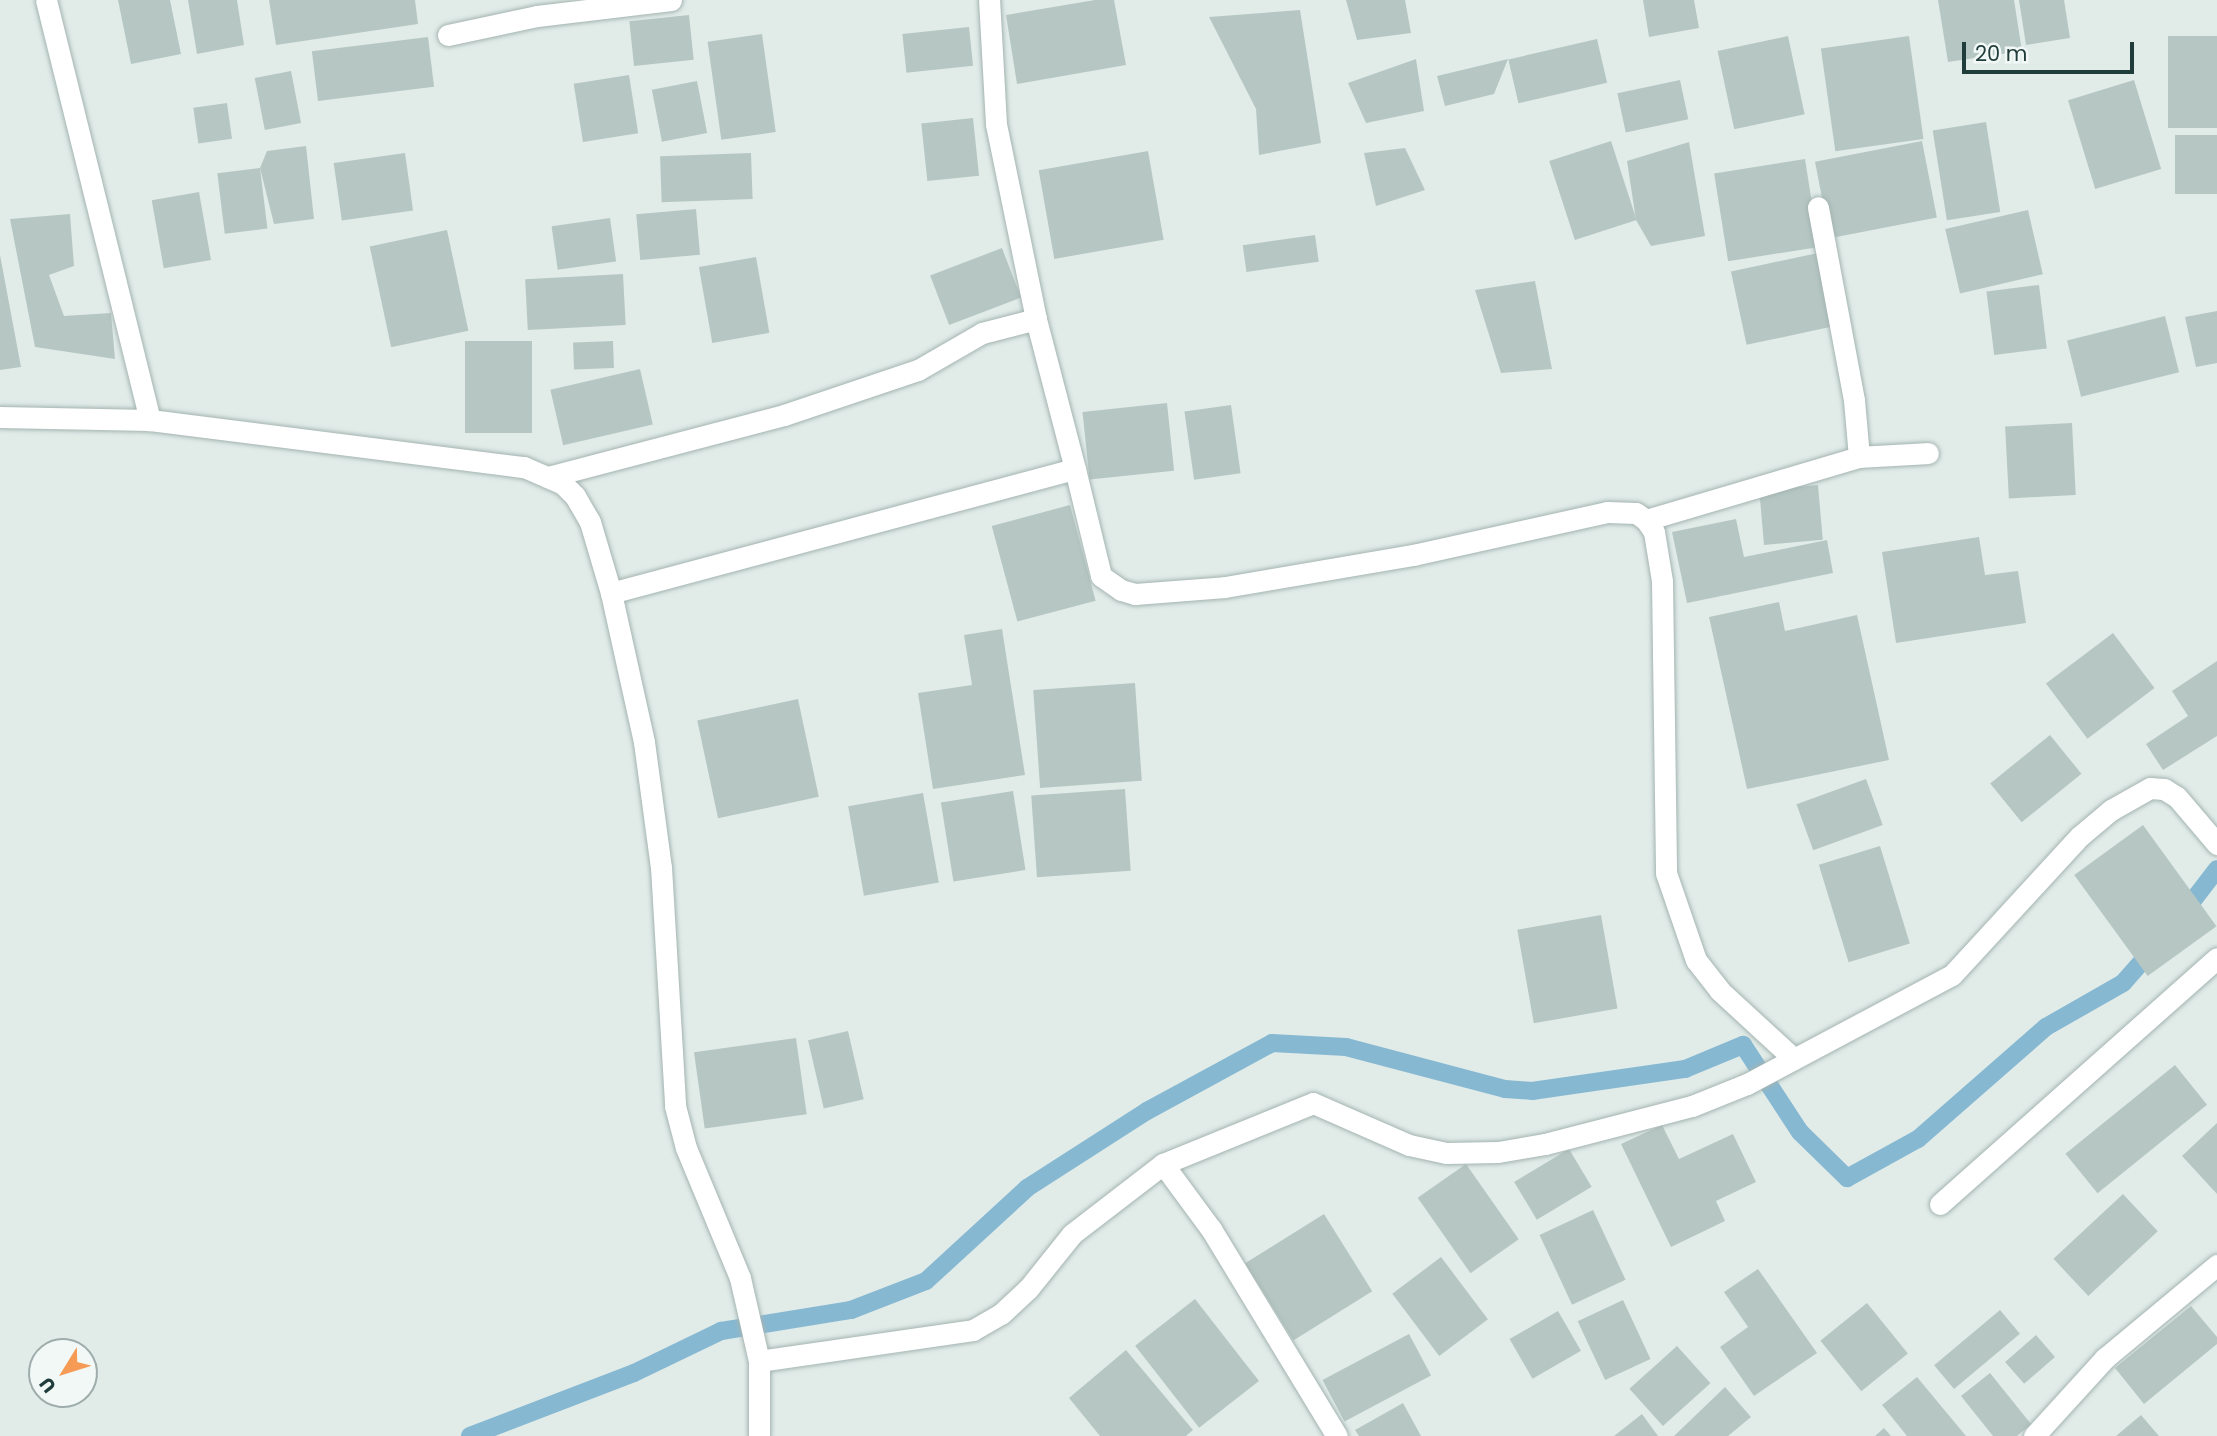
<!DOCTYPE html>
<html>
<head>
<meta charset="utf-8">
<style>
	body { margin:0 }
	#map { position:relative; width:2217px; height:1436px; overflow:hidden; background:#e1ece9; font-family:Poppins,sans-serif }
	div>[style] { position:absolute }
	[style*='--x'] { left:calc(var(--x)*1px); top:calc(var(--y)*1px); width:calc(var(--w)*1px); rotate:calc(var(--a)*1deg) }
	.stream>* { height:18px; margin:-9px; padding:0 9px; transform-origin:9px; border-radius:9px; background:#87b8d2 }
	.building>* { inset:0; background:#b6c7c3; transform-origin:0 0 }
	.roads { filter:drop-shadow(0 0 2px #a4b4b1) drop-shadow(0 0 2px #a4b4b1) }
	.minor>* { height:21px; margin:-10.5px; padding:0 10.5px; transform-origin:10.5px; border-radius:10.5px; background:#fff }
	span { translate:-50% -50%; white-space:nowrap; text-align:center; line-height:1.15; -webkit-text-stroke:5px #f1f8f6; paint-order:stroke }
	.north { position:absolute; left:28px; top:1338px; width:70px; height:70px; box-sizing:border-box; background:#f1f8f6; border:2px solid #9eadab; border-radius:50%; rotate:232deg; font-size:19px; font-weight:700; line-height:28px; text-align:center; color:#213d3b }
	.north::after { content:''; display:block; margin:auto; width:24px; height:32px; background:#f59b56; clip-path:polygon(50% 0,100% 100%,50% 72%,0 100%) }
	.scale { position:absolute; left:1962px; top:42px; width:172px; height:32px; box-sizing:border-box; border:4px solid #213d3b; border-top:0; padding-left:9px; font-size:21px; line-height:24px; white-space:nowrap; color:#213d3b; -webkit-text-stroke:5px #f1f8f6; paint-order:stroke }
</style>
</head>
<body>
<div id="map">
	<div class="stream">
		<i style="--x:2181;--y:916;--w:59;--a:-52.5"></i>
		<i style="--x:470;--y:1436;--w:176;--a:-21"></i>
		<i style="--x:634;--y:1373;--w:97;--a:-25.8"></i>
		<i style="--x:721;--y:1331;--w:132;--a:-9.2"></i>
		<i style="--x:851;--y:1310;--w:80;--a:-21.1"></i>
		<i style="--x:926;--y:1281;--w:137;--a:-42.6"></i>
		<i style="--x:1027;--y:1188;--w:143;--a:-32.7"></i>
		<i style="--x:1147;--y:1111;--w:142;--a:-28.5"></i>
		<i style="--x:1272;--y:1043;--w:74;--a:3.1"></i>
		<i style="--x:1346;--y:1047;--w:164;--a:14.8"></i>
		<i style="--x:1505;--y:1089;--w:27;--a:4"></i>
		<i style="--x:1532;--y:1091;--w:155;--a:-8.2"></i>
		<i style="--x:1685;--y:1069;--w:63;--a:-22.5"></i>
		<i style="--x:1743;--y:1045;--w:104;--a:56.8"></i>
		<i style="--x:1800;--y:1132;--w:66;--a:44.4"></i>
		<i style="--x:1847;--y:1178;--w:81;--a:-28.8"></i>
		<i style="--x:1918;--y:1139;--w:170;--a:-41.2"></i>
		<i style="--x:2046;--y:1027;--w:89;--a:-29.7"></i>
		<i style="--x:2123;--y:983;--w:47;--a:-48.5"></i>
	</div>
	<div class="building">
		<i style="clip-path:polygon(118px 0,170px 0,181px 54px,131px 64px)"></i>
		<i style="clip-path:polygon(188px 0,237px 0,244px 45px,197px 54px)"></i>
		<i style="clip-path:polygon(269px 0,415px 0,418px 24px,276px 45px)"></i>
		<i style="clip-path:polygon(1095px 0,1114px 0,1126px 65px,1017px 84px,1006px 15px)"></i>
		<i style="clip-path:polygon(1346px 0,1405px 0,1411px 33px,1357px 40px)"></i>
		<i style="clip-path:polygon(1643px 0,1694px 0,1699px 28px,1649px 37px)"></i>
		<i style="clip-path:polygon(1938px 0,2014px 0,2022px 51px,1948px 62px)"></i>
		<i style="clip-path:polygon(2019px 0,2064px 0,2070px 38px,2026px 45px)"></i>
		<i style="clip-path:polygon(1300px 10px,1321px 143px,1259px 155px,1256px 109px,1209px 17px)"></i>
		<i style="left:689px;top:15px;width:45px;height:60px;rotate:84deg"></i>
		<i style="left:969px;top:27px;width:39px;height:67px;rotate:84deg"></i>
		<i style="left:762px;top:34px;width:99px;height:55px;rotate:82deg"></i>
		<i style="left:1788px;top:36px;width:80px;height:72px;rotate:78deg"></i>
		<i style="left:1909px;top:36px;width:104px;height:89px;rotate:82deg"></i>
		<i style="left:2217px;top:36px;width:92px;height:49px;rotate:90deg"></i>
		<i style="left:428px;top:37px;width:50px;height:117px;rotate:83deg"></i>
		<i style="left:1597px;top:39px;width:45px;height:91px;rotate:77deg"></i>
		<i style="clip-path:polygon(1416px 59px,1424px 111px,1366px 123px,1348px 83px)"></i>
		<i style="clip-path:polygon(1508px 59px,1494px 94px,1445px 106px,1437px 76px)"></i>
		<i style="left:291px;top:71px;width:53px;height:37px;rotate:79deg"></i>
		<i style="left:629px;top:75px;width:59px;height:56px;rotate:81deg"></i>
		<i style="left:1680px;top:80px;width:40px;height:64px;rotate:78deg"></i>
		<i style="left:2134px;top:80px;width:93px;height:69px;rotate:73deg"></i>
		<i style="left:697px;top:81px;width:53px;height:46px;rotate:79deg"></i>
		<i style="left:227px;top:103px;width:36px;height:34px;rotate:82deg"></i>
		<i style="left:973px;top:118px;width:58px;height:52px;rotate:84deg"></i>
		<i style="left:1986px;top:122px;width:91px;height:54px;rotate:81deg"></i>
		<i style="left:2217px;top:135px;width:59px;height:42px;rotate:90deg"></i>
		<i style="left:1611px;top:141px;width:83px;height:65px;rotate:72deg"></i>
		<i style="left:1922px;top:141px;width:78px;height:109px;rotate:79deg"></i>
		<i style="clip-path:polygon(1689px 142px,1705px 236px,1651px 246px,1636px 220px,1627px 161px)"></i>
		<i style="clip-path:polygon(306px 146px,314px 219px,274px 224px,260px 168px,267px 151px)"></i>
		<i style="clip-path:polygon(1405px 148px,1425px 190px,1376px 206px,1364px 153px)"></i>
		<i style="left:1148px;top:151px;width:90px;height:111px;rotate:80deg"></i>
		<i style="left:405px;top:153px;width:58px;height:72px;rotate:82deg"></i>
		<i style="left:751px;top:153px;width:46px;height:91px;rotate:88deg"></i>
		<i style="left:1805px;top:159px;width:89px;height:92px;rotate:81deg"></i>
		<i style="left:260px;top:168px;width:61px;height:43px;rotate:83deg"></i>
		<i style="left:199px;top:192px;width:69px;height:48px;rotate:80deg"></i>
		<i style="left:696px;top:209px;width:46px;height:60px;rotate:85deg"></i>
		<i style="left:2028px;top:210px;width:66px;height:85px;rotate:77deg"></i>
		<i style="clip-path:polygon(70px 214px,74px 266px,49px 275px,64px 316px,111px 313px,115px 359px,35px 347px,10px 219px)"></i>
		<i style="left:610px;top:218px;width:44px;height:59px;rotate:82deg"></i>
		<i style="left:447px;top:230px;width:103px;height:79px;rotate:78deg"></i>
		<i style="left:1315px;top:235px;width:27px;height:73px;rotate:82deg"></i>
		<i style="left:1002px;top:248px;width:53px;height:77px;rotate:69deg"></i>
		<i style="left:1818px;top:253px;width:75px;height:89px;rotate:78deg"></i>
		<i style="clip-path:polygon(0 255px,21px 367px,0 370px)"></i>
		<i style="left:756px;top:257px;width:77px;height:58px;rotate:80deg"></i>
		<i style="left:623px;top:274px;width:51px;height:98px;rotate:87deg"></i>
		<i style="clip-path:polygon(1535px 281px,1552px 369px,1501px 373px,1475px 290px)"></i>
		<i style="left:2039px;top:285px;width:64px;height:53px;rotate:83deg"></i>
		<i style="clip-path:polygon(2217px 311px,2217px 363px,2196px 367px,2185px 317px)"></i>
		<i style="left:2165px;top:316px;width:58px;height:101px;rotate:76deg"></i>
		<i style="left:465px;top:341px;width:67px;height:92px"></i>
		<i style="left:613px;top:341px;width:27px;height:40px;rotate:88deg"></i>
		<i style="left:640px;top:369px;width:57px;height:92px;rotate:77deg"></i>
		<i style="left:1167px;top:403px;width:68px;height:85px;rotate:84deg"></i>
		<i style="left:1231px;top:405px;width:69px;height:47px;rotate:82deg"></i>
		<i style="left:2072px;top:423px;width:72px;height:67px;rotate:87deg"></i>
		<i style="left:1818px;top:485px;width:55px;height:59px;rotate:85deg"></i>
		<i style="left:1070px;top:505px;width:99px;height:81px;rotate:75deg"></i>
		<i style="clip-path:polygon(1736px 519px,1744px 557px,1827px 540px,1833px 573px,1687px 603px,1672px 532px)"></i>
		<i style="clip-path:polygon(1979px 537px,1985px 575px,2018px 571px,2026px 623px,1896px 643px,1882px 552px)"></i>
		<i style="clip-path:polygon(1779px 602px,1785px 631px,1857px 615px,1889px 760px,1747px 789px,1709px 617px)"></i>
		<i style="clip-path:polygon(1002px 629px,1025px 775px,933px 789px,918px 693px,972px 685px,964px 635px)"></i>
		<i style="left:2113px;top:633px;width:69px;height:84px;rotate:53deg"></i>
		<i style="clip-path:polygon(2217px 661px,2217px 736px,2163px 770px,2146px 744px,2188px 716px,2172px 691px)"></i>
		<i style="left:1135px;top:683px;width:98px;height:102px;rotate:86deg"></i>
		<i style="left:798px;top:699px;width:100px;height:103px;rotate:78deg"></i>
		<i style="left:2050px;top:735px;width:50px;height:77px;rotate:51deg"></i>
		<i style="left:1866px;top:779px;width:49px;height:74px;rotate:70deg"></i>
		<i style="left:1125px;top:789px;width:82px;height:94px;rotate:86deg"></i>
		<i style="left:1013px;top:791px;width:80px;height:73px;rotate:81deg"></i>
		<i style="left:923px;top:793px;width:91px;height:76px;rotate:80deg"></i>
		<i style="left:2143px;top:825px;width:125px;height:85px;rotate:54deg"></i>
		<i style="left:1880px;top:846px;width:102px;height:64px;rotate:73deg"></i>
		<i style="left:1601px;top:915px;width:95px;height:85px;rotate:80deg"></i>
		<i style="left:848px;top:1031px;width:70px;height:41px;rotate:77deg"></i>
		<i style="left:796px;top:1038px;width:77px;height:103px;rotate:82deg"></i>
		<i style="left:2175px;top:1065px;width:51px;height:141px;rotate:51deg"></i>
		<i style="clip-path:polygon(2217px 1123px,2217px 1194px,2182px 1156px)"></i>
		<i style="clip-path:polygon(1662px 1125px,1679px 1159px,1733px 1134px,1756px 1182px,1716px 1201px,1725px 1221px,1671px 1247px,1621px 1144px)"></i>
		<i style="left:1569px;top:1149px;width:44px;height:64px;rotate:59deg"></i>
		<i style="left:1466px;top:1164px;width:92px;height:59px;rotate:55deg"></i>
		<i style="left:2123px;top:1194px;width:51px;height:95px;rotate:47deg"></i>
		<i style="left:1593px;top:1210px;width:77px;height:59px;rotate:65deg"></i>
		<i style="left:1324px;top:1214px;width:91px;height:93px;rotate:58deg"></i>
		<i style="left:1441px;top:1257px;width:78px;height:61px;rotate:53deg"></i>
		<i style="clip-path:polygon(1758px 1269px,1817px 1353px,1754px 1396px,1720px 1347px,1748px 1327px,1724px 1292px)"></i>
		<i style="left:1195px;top:1299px;width:104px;height:76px;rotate:52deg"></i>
		<i style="left:1623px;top:1300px;width:65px;height:50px;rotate:65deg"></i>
		<i style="left:1867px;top:1303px;width:65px;height:60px;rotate:51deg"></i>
		<i style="clip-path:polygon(2191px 1306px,2217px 1337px,2217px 1344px,2144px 1404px,2115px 1368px)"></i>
		<i style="left:2000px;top:1310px;width:31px;height:86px;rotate:50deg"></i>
		<i style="left:1558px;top:1311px;width:46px;height:56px;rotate:60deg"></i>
		<i style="left:1409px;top:1334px;width:47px;height:98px;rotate:62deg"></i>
		<i style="left:2036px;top:1335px;width:29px;height:41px;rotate:49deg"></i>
		<i style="left:1677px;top:1346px;width:50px;height:64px;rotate:48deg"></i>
		<i style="clip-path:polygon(1126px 1350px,1193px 1430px,1186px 1436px,1100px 1436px,1069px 1398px)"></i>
		<i style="clip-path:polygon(1990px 1373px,2031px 1424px,2017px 1436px,1993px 1436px,1961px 1396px)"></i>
		<i style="clip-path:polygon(1917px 1377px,1966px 1436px,1907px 1436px,1882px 1405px)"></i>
		<i style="clip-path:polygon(1725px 1387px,1751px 1417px,1728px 1436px,1674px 1436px)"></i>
		<i style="clip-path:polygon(1403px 1403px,1421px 1436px,1359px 1436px,1355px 1430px)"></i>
		<i style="clip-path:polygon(1642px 1414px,1658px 1436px,1614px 1436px)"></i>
		<i style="clip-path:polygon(2141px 1415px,2159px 1436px,2116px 1436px)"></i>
		<i style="clip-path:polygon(1884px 1428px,1891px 1436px,1875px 1436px)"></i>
	</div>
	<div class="roads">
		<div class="minor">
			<i style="--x:46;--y:0;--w:433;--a:76.1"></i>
			<i style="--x:448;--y:35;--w:91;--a:-12.1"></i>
			<i style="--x:537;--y:16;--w:135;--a:-6.8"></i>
			<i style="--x:0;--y:417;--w:150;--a:1.1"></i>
			<i style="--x:150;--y:420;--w:377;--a:7.2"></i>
			<i style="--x:524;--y:467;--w:43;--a:23.6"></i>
			<i style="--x:563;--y:484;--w:17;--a:45"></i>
			<i style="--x:575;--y:496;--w:30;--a:60"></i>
			<i style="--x:590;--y:522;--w:74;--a:73.5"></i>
			<i style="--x:611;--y:593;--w:153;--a:77.5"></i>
			<i style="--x:644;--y:742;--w:126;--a:82.3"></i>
			<i style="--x:661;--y:867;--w:239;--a:86.6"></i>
			<i style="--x:675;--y:1106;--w:43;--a:75.3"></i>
			<i style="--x:686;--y:1148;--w:141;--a:67.4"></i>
			<i style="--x:740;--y:1278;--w:85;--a:77.1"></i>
			<i style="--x:759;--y:1361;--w:75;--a:90"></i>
			<i style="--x:1859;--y:457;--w:69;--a:-3.3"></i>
			<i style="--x:1075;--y:469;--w:110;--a:76.3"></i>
			<i style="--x:1101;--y:576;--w:24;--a:35"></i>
			<i style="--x:1121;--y:590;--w:15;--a:16"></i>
			<i style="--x:1135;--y:594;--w:90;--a:-4.4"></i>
			<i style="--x:1225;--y:587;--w:191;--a:-9.7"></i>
			<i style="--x:1413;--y:555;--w:199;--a:-12.5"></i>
			<i style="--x:1607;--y:512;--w:29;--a:2"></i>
			<i style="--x:1636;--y:513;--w:12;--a:35"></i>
			<i style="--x:1646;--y:520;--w:14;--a:56"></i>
			<i style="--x:1654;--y:532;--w:50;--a:80.7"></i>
			<i style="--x:1662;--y:581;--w:292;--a:89.2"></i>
			<i style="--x:1666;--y:873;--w:92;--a:71"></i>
			<i style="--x:1696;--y:960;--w:39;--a:52"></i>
			<i style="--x:1720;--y:991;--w:100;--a:42.6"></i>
			<i style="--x:548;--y:477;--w:244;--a:-14.7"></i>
			<i style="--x:784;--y:415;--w:141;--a:-18.6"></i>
			<i style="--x:918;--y:370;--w:74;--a:-30"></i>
			<i style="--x:982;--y:333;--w:56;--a:-14.5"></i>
			<i style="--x:1646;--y:520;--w:222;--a:-16.5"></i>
			<i style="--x:1859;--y:457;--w:57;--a:-95"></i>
			<i style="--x:1854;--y:400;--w:196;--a:-100.6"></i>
			<i style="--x:611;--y:593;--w:480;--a:-15"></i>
			<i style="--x:1075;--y:469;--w:155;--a:-104.6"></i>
			<i style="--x:1036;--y:319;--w:199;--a:-101.6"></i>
			<i style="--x:996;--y:124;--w:124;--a:-93.2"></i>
			<i style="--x:1163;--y:1164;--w:162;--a:-22.1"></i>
			<i style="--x:1313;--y:1103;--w:105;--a:23.6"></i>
			<i style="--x:1409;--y:1145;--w:38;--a:12"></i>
			<i style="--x:1446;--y:1153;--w:52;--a:-1.1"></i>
			<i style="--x:1498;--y:1152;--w:48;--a:-9.7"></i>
			<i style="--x:1545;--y:1144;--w:152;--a:-14.5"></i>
			<i style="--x:1692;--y:1106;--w:59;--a:-21.8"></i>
			<i style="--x:1747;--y:1084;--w:232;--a:-28"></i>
			<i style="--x:1952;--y:975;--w:189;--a:-47.4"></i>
			<i style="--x:2080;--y:836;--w:40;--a:-40"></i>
			<i style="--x:2111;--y:810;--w:45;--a:-29.4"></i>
			<i style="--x:2150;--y:788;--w:14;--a:4"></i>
			<i style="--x:2164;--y:789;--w:15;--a:32"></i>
			<i style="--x:2177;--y:797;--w:62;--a:49.6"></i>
			<i style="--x:1940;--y:1204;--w:370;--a:-41.6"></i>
			<i style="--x:759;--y:1361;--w:216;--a:-8.2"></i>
			<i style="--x:973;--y:1330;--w:32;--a:-30"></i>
			<i style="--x:1001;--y:1314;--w:37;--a:-43"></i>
			<i style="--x:1028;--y:1289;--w:70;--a:-51.3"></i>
			<i style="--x:1072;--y:1234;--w:115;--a:-37.6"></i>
			<i style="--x:1163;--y:1164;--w:81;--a:53.6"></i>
			<i style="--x:1211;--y:1229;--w:242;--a:58.7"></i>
			<i style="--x:2034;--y:1436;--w:105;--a:-47.7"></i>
			<i style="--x:2105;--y:1358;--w:146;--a:-39.7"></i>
		</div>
	</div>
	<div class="north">U</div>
	<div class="scale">20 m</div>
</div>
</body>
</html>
